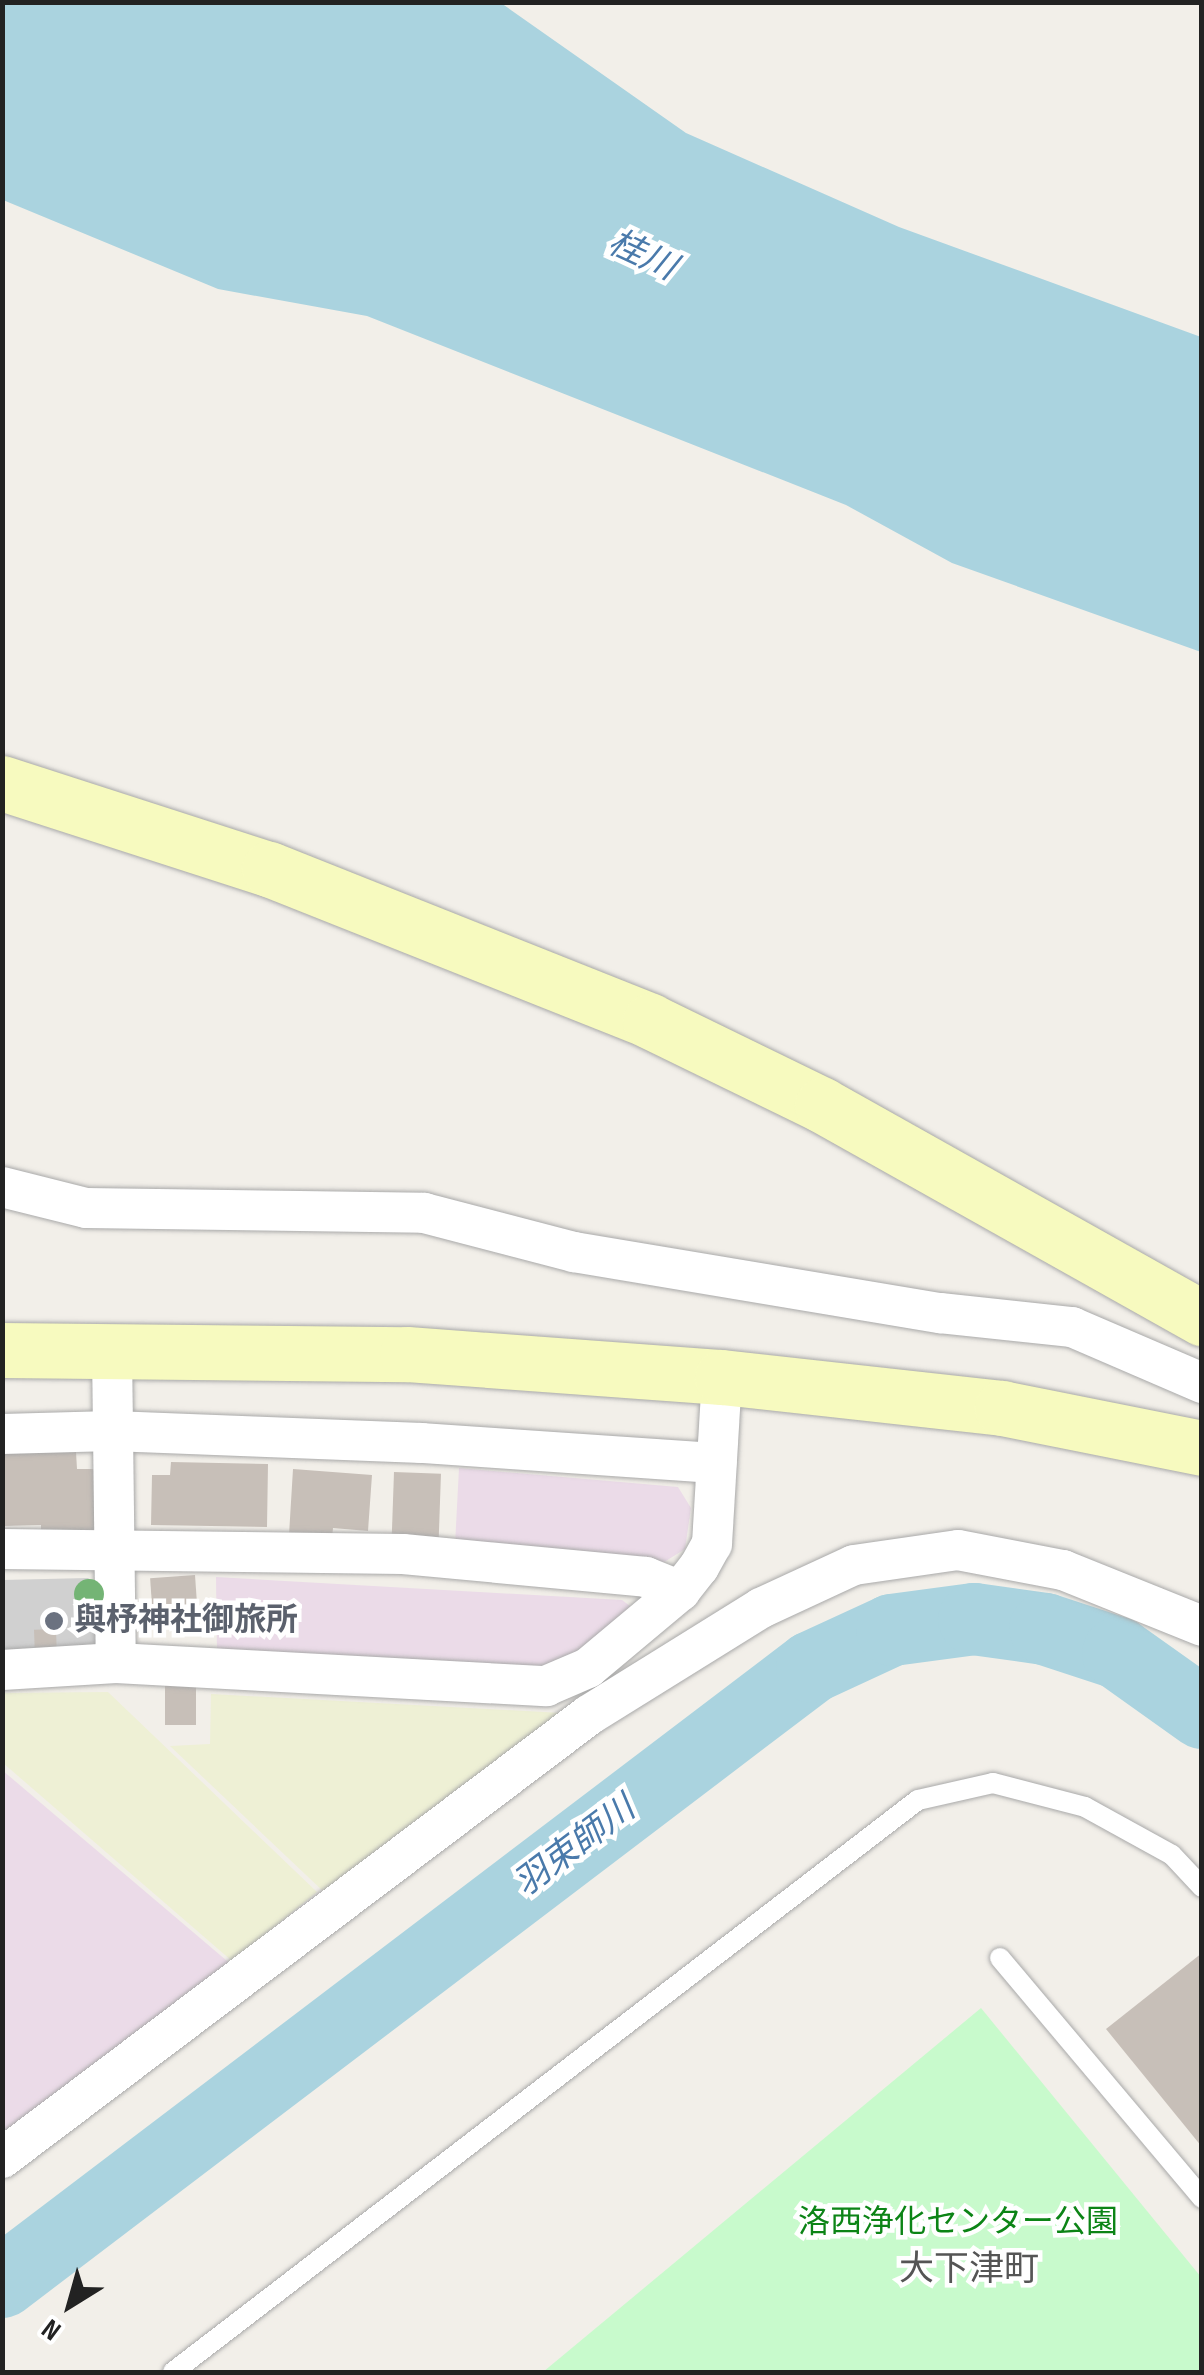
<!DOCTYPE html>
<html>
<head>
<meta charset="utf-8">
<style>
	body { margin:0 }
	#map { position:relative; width:1204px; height:2375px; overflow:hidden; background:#f2efe9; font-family:"Sofia Sans Condensed","Noto Sans JP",sans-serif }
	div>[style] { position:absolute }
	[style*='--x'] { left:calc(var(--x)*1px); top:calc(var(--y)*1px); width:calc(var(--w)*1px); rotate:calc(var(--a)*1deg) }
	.industrial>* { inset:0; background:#ebdbe8 }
	.religious>* { inset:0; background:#d0d0d0 }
	.farmland>* { inset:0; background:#eef0d5 }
	.park>* { inset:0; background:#c8facc }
	.water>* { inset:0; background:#aad3df }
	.river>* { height:72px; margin:-36px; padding:0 36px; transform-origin:36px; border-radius:36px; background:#aad3df }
	.building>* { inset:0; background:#c7bfb8; transform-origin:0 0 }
	.roads { filter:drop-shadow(0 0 2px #a9a9a9) drop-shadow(0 0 2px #a9a9a9) }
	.lane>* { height:20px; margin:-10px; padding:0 10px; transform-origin:10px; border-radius:10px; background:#fff }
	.street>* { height:40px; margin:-20px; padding:0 20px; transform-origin:20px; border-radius:20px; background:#fff }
	.secondary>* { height:55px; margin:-27.5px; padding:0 27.5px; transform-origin:27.5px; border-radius:27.5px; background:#f7fabf }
	.trees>* { width:30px; height:30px; margin:-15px; border-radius:50%; background:#74b475 }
	.dots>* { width:28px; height:28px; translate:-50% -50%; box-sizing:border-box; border:5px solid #fff; border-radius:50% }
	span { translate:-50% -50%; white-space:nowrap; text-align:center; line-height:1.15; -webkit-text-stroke:9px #fff; paint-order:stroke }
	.worship-label { font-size:32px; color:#5b616d; font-weight:700 }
	.left { translate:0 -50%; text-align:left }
	.park-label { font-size:32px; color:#0c8416 }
	.water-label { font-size:35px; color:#4a7aab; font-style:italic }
	.neighbourhood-label { font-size:35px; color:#555 }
	.frame { position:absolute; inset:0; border:5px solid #222; pointer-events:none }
	.north { position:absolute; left:20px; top:2255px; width:100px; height:100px; -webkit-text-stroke:8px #fff; paint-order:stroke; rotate:217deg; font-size:28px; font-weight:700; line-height:40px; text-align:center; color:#222 }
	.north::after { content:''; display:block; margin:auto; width:35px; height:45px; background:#222; clip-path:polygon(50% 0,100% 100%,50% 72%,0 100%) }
</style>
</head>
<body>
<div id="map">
	<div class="industrial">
		<i style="clip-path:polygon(459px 1468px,678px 1487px,691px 1508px,685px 1549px,661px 1564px,455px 1545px)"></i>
		<i style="clip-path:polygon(216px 1577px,622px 1600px,638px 1612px,575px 1659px,526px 1673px,217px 1655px)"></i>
		<i style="clip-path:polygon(2px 1770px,233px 1966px,8px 2132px,2px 2127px)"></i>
	</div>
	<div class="religious">
		<i style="clip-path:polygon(88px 1578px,106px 1593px,106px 1649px,3px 1662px,2px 1580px)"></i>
	</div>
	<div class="farmland">
		<i style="clip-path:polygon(108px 1692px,317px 1892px,232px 1961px,3px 1763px,3px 1693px)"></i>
		<i style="clip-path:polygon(211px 1694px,561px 1713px,324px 1892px,170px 1746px,210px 1744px)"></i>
	</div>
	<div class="park">
		<i style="clip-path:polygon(981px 2008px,1201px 2277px,1201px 2372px,543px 2372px)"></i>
	</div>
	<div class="water">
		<i style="clip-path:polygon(2px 3px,501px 3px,686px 133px,899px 227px,1201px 337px,1201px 652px,952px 563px,846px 505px,367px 316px,218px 289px,3px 200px)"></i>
	</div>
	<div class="river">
		<i style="--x:2;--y:2282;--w:1017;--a:-37.21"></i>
		<i style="--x:812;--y:1667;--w:88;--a:-24.8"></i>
		<i style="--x:892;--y:1630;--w:83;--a:-7.6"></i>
		<i style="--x:974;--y:1619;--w:72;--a:8"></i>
		<i style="--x:1045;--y:1629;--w:77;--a:18.2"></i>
		<i style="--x:1118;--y:1653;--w:103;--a:35.5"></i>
	</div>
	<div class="building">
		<i style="clip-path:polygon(76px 1452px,77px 1469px,99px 1469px,100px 1534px,41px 1535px,41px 1525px,2px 1526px,2px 1453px)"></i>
		<i style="clip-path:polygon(171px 1462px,268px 1464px,267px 1527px,151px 1525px,152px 1475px,170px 1475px)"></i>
		<i style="clip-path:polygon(293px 1469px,372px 1475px,368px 1531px,333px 1528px,332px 1538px,289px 1535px)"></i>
		<i style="left:394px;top:1472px;width:47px;height:72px;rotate:2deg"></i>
		<i style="left:195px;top:1575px;width:48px;height:45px;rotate:86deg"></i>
		<i style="left:56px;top:1629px;width:27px;height:22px;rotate:88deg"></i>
		<i style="left:196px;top:1683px;width:42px;height:31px;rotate:90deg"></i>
		<i style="clip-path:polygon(1202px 1953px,1202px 2147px,1106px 2029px)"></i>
	</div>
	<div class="roads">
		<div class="lane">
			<i style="--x:1000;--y:1958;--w:314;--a:49.9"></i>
			<i style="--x:173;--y:2372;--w:939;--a:-37.52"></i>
			<i style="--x:918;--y:1800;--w:77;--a:-12.8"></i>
			<i style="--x:993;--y:1783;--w:95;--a:14.6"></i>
			<i style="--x:1085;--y:1807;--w:99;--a:28.9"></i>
			<i style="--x:1172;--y:1855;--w:44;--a:46.8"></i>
		</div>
		<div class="street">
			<i style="--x:2;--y:1187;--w:87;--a:14"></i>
			<i style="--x:86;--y:1208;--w:338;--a:0.8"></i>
			<i style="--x:424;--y:1213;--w:155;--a:14.6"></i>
			<i style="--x:574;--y:1252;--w:371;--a:9.5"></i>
			<i style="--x:940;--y:1313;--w:133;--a:6.1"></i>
			<i style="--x:1072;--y:1327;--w:142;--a:23.3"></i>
			<i style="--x:112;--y:1349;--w:314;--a:89.3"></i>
			<i style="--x:2;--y:1434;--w:110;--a:-1.6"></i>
			<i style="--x:112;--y:1431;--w:310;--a:2.2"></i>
			<i style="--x:422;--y:1443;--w:295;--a:3.9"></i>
			<i style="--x:2;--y:1549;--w:401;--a:0.7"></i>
			<i style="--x:403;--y:1554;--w:244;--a:5.4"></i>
			<i style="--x:646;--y:1577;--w:37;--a:22"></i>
			<i style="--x:2;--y:1670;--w:114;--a:-3.5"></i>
			<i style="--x:116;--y:1663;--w:431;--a:3.1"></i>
			<i style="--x:546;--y:1686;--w:46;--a:-23.2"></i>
			<i style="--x:588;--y:1668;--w:120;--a:-39.9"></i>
			<i style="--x:680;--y:1591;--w:31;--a:-52"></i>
			<i style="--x:699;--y:1567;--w:26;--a:-61"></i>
			<i style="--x:712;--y:1544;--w:167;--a:-86.6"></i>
			<i style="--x:2;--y:2158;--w:735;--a:-37.04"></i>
			<i style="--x:589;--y:1715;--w:203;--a:-31.9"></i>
			<i style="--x:761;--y:1608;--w:102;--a:-24.8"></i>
			<i style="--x:854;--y:1565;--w:105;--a:-8.2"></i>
			<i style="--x:958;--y:1550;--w:107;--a:10.8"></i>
			<i style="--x:1063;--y:1570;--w:150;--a:21.9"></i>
		</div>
		<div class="secondary">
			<i style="--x:2;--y:783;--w:281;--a:17.9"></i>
			<i style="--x:269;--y:869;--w:410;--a:21.7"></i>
			<i style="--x:650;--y:1021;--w:191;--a:26"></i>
			<i style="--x:822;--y:1105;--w:436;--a:29.3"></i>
			<i style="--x:2;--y:1350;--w:405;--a:0.6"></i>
			<i style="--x:407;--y:1354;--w:316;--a:4.2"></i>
			<i style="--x:722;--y:1377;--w:282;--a:6.3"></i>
			<i style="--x:1002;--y:1408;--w:204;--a:11.3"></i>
		</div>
	</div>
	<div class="trees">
		<i style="left:89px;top:1594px"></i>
	</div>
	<div class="dots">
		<i style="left:54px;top:1621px;background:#6b7280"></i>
	</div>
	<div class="worship-label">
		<span class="left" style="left:74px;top:1621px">與杼神社御旅所</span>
	</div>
	<div class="park-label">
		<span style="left:958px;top:2223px">洛西浄化センター公園</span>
	</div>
	<div class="water-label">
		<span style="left:642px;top:256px;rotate:25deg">桂川</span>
		<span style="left:575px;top:1847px;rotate:-37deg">羽束師川</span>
	</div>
	<div class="neighbourhood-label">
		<span style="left:969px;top:2270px">大下津町</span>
	</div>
	<div class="frame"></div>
	<div class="north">N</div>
</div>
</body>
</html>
